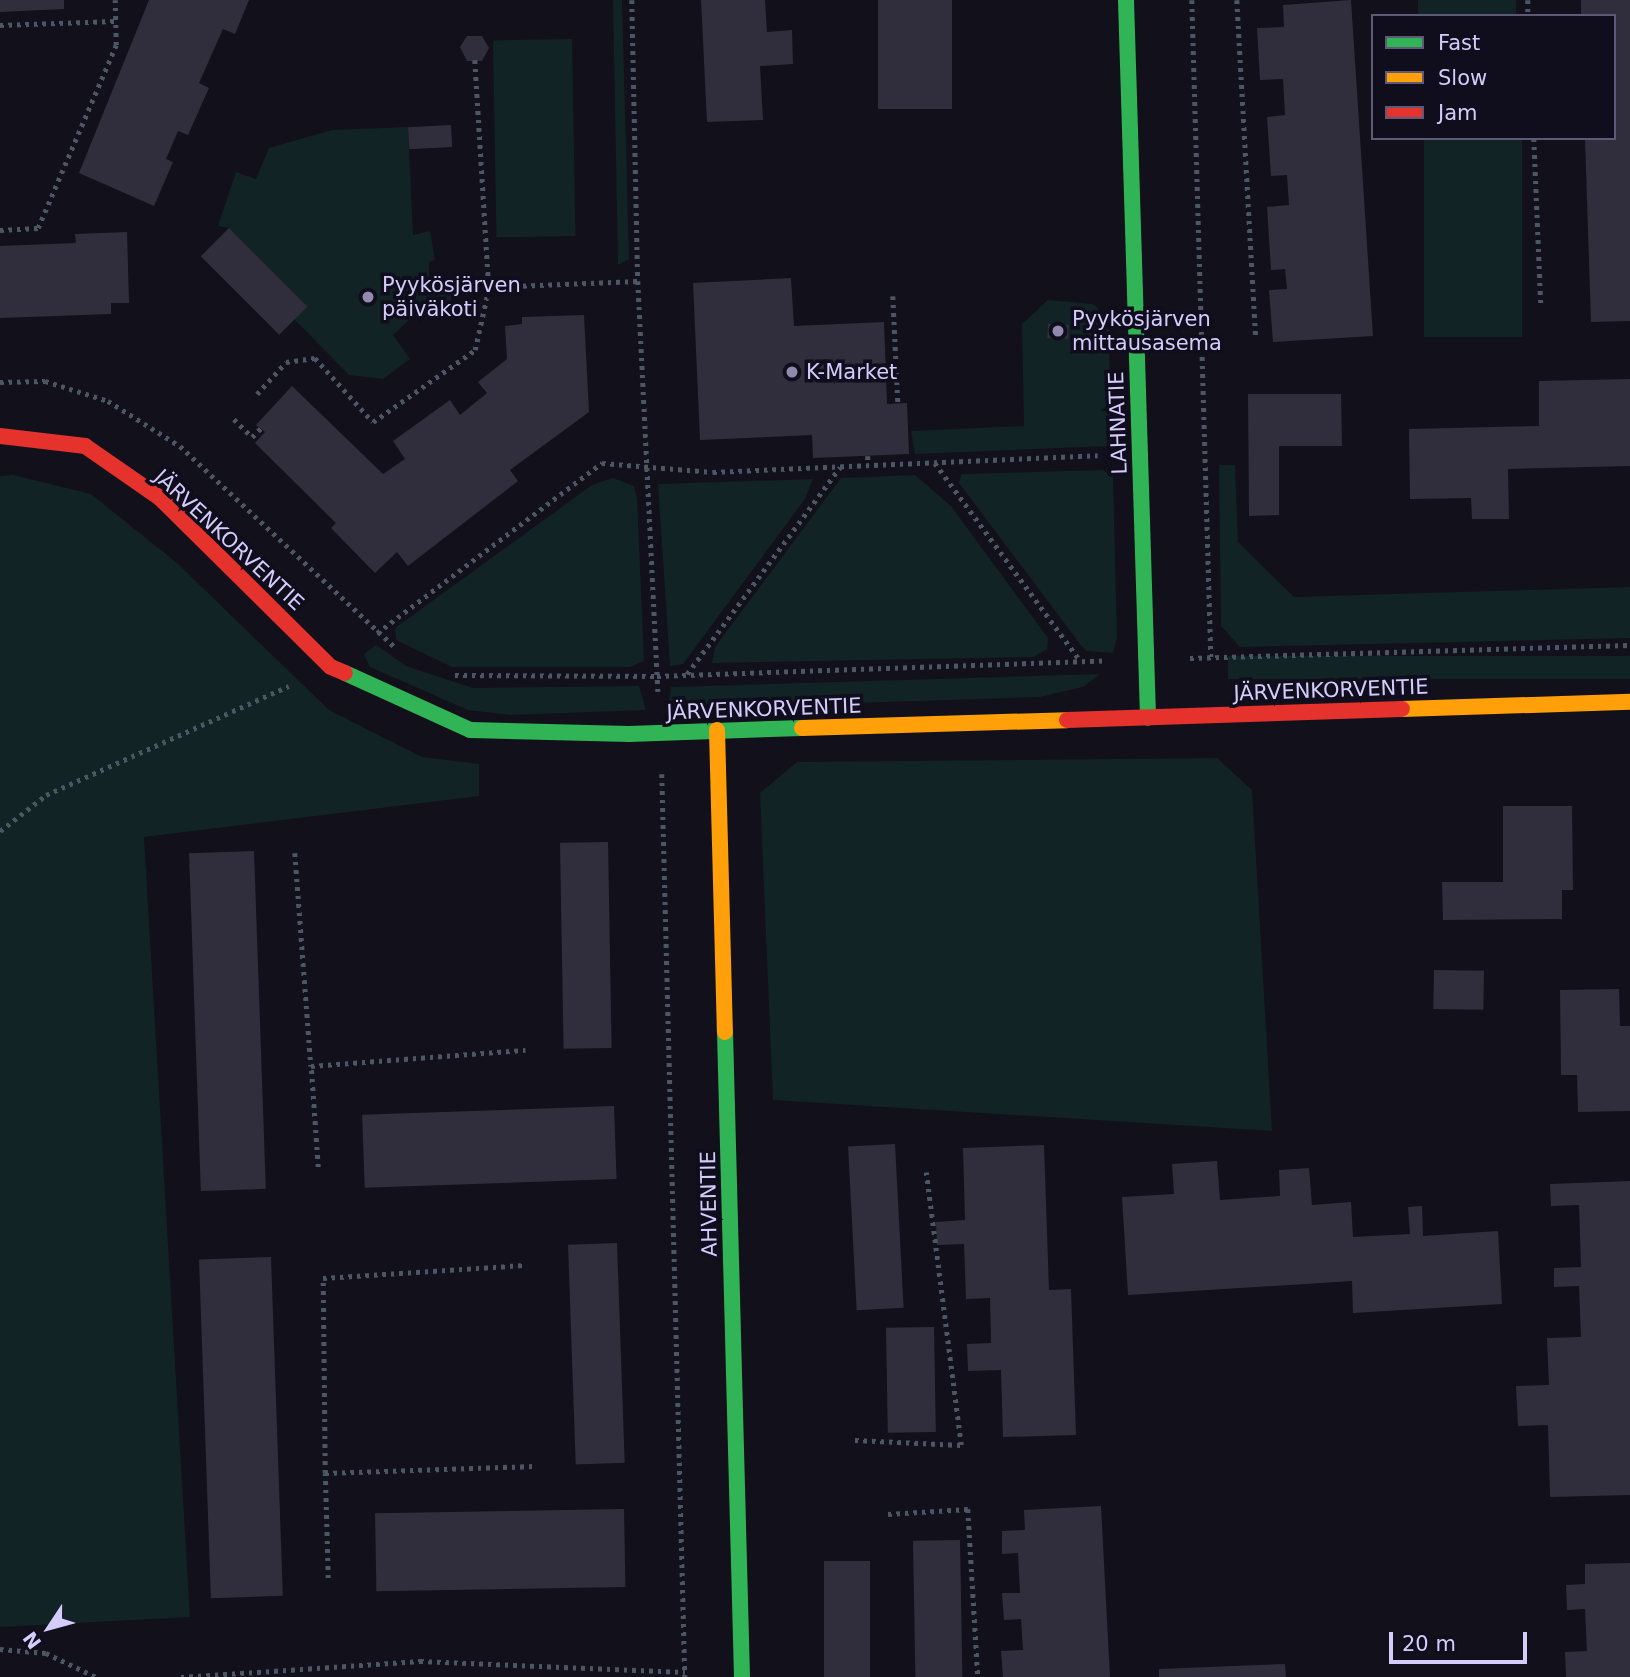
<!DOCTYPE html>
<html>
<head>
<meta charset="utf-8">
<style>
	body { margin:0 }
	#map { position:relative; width:1630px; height:1677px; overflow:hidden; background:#12101a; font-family:"DejaVu Sans",sans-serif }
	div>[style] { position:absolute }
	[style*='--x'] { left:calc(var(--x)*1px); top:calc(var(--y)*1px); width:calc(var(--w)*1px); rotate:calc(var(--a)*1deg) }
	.green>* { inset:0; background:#112324; transform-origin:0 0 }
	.building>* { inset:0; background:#302e3c; transform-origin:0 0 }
	.path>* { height:4.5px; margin-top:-2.25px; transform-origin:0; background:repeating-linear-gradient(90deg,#4b5764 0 3.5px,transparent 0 8.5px) }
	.fast>* { height:16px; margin:-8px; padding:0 8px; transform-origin:8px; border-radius:8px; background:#30b455 }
	.slow>* { height:16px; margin:-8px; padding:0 8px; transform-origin:8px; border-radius:8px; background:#ff9f0a }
	.jam>* { height:16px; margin:-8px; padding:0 8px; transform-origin:8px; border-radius:8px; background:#e5322d }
	.dots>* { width:19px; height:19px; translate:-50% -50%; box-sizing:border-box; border:4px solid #100d1d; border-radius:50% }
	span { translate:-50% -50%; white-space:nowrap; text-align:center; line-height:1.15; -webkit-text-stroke:7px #100d1d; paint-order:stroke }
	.poi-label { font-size:21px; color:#d4ccfb }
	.left { translate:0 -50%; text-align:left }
	.street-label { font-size:21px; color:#d4ccfb }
	.legend { position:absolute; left:1371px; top:14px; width:245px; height:126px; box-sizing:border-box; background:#100d1d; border:2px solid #5e5976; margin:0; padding:9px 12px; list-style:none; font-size:21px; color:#d4ccfb }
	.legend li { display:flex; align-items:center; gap:14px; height:35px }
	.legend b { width:35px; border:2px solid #5e5976 }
	.north { position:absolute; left:14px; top:1593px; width:70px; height:70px; -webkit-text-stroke:5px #100d1d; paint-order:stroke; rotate:234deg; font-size:19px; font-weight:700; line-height:28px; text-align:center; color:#d4ccfb }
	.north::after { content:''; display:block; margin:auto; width:24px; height:32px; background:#d4ccfb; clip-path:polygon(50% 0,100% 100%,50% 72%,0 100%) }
	.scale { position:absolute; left:1389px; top:1632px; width:138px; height:32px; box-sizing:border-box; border:4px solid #d4ccfb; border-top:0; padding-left:9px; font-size:21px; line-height:24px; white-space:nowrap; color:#d4ccfb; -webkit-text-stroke:5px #100d1d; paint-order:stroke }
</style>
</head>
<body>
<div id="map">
	<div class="green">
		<i style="clip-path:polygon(613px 0,622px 0,629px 259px,618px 265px)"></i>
		<i style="left:1418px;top:0;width:98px;height:16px"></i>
		<i style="left:572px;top:39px;width:197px;height:79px;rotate:89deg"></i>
		<i style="clip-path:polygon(408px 127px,413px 235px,430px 231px,435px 260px,429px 262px,429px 276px,451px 285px,453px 312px,425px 305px,393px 335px,410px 359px,383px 379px,349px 375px,294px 319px,307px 306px,229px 228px,218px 226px,236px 172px,256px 179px,269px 148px,332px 130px)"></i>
		<i style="left:1424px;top:138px;width:98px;height:199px"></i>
		<i style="clip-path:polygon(1048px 300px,1093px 304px,1109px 319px,1110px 446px,915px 454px,911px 431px,1024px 426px,1022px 324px)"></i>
		<i style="clip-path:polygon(1219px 465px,1235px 465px,1238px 542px,1294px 597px,1630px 587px,1630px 638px,1240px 647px,1221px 626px)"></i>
		<i style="clip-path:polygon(1103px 470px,1113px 477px,1117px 638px,1113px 653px,1086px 651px,1080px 644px,959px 483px,961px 474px)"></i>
		<i style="clip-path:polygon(13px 475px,91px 494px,177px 563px,329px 710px,422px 757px,479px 764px,479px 796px,144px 837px,190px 1617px,0 1627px,0 476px)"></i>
		<i style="clip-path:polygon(915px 475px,951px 506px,1048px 638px,1047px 649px,1033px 657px,712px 663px,715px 647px,841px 478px)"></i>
		<i style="clip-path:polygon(613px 478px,634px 486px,637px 498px,644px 661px,630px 667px,452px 667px,396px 640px,395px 628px,592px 485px)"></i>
		<i style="clip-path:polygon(813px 479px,805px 499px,683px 664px,670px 666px,658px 484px)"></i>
		<i style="clip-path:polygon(376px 645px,406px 666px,473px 688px,639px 686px,646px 710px,510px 715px,468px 710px,370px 667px,364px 654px)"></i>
		<i style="left:1630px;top:656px;width:23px;height:402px;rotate:90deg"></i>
		<i style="clip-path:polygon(1100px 674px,1083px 687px,1040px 697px,668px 709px,671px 687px)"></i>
		<i style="clip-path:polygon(1217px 758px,1252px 790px,1272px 1131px,773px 1100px,760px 793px,797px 762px)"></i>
	</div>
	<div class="building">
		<i style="clip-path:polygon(0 0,64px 0,64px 9px,0 12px)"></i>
		<i style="clip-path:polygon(149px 0,249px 0,235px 34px,223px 29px,199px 83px,209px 88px,188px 135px,178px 131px,166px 159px,173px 162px,154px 206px,79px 173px)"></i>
		<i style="clip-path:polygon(701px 0,765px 0,767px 32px,792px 30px,793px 64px,760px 66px,763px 120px,707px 122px)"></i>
		<i style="left:878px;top:0;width:74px;height:109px"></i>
		<i style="clip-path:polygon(1351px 0,1373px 336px,1273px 342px,1269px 290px,1287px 289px,1285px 269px,1271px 270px,1267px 207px,1289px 205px,1287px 175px,1271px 176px,1267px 117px,1285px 115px,1283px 79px,1260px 80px,1257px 28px,1284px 27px,1283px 5px)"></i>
		<i style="clip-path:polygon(1581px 0,1630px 0,1630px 321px,1591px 322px,1585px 138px,1614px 138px,1614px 16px,1581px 16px)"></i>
		<i style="clip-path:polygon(467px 36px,482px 36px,489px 48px,482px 61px,467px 61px,460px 47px)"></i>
		<i style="left:451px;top:125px;width:22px;height:43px;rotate:87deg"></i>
		<i style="left:229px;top:228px;width:111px;height:40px;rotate:45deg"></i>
		<i style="clip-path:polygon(127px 232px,129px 303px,111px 303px,111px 314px,0 318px,0 246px,76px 243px,75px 234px)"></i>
		<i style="clip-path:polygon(791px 278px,794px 326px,884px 322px,887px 404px,907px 403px,909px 454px,813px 458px,812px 435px,700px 440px,693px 283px)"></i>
		<i style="clip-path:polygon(584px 315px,589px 412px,510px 470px,518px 481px,408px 566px,397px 552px,375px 573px,331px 528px,336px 523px,255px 443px,265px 432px,256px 425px,292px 386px,383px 474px,405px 459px,393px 441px,450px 400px,460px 415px,487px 393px,478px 382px,507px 359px,505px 326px,522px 324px,522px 317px)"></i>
		<i style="left:1048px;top:324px;width:21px;height:14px;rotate:3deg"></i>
		<i style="clip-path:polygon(1630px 379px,1630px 466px,1508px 469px,1509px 519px,1472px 519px,1471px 498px,1410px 499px,1409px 429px,1539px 426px,1539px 381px)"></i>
		<i style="clip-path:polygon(1248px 394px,1341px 394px,1342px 446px,1279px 446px,1279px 515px,1249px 516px)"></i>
		<i style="clip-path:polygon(1503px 806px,1572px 806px,1573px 890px,1562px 890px,1562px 919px,1443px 920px,1442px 882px,1503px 882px)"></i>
		<i style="left:608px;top:842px;width:206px;height:48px;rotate:89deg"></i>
		<i style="left:254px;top:851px;width:338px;height:65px;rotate:88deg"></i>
		<i style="left:1434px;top:970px;width:50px;height:39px;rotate:1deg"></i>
		<i style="clip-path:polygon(1619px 989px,1620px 1026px,1630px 1026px,1630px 1111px,1578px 1112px,1577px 1075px,1561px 1075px,1560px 990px)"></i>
		<i style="left:614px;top:1106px;width:73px;height:252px;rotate:88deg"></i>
		<i style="left:895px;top:1144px;width:164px;height:47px;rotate:87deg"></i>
		<i style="clip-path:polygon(1044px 1145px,1049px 1290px,1071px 1289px,1076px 1435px,1003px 1437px,1001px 1370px,968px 1371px,967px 1344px,991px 1343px,990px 1298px,966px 1299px,964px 1244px,937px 1245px,936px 1222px,965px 1220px,963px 1148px)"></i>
		<i style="clip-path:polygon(1217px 1161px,1220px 1200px,1280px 1196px,1279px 1170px,1309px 1168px,1312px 1205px,1351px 1202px,1353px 1237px,1410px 1234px,1408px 1207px,1422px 1206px,1423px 1236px,1498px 1231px,1502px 1304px,1353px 1313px,1352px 1281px,1128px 1295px,1122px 1197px,1174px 1194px,1172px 1164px)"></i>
		<i style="clip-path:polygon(1630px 1181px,1630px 1495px,1550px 1497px,1548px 1425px,1518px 1426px,1516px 1386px,1549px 1385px,1547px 1338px,1581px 1337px,1579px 1286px,1554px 1287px,1554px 1268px,1581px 1267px,1579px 1205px,1551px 1206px,1550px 1184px)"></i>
		<i style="left:617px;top:1243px;width:220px;height:49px;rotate:88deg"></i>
		<i style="left:271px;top:1257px;width:339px;height:72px;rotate:88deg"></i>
		<i style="left:934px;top:1327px;width:105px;height:48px;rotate:89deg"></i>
		<i style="clip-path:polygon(1101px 1506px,1110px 1677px,1003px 1677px,1001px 1651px,1023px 1650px,1021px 1619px,1004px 1620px,1002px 1593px,1020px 1593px,1018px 1553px,1002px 1554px,1002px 1531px,1025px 1530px,1024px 1510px)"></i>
		<i style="left:624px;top:1509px;width:78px;height:249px;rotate:89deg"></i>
		<i style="left:960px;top:1540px;width:137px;height:47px;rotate:89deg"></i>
		<i style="left:824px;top:1561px;width:46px;height:116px"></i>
		<i style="clip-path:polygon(1630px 1563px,1630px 1677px,1566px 1677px,1565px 1652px,1587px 1651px,1585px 1609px,1567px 1610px,1566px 1585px,1585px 1584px,1585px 1564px)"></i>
		<i style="clip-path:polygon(1285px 1664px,1286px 1677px,1159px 1677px,1159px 1669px)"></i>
	</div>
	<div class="path">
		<i style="--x:632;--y:0;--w:281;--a:88.8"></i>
		<i style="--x:638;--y:281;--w:411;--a:87.2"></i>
		<i style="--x:1192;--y:0;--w:657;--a:88.34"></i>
		<i style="--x:1237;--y:0;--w:336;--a:86.8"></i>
		<i style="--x:1528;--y:0;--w:16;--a:90"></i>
		<i style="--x:0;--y:25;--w:115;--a:-2"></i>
		<i style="--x:475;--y:60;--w:227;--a:86.5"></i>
		<i style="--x:1534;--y:138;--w:165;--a:87.6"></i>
		<i style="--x:0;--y:230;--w:38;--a:-3"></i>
		<i style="--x:38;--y:228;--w:199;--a:-66.9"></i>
		<i style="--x:116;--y:45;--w:45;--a:-91.3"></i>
		<i style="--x:893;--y:296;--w:108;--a:87.3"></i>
		<i style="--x:0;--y:382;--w:45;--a:-1.3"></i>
		<i style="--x:45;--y:381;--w:66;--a:17.6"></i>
		<i style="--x:108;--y:401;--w:85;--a:32"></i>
		<i style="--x:180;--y:446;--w:293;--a:43.1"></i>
		<i style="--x:257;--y:394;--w:43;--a:-47.8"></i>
		<i style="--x:286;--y:362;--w:29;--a:-8"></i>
		<i style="--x:315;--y:358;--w:86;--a:47.8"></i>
		<i style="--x:373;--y:422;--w:125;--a:-35.2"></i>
		<i style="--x:475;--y:350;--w:65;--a:-77.5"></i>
		<i style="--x:489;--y:287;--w:149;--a:-2.3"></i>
		<i style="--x:234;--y:419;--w:25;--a:45"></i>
		<i style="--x:252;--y:437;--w:13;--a:-45"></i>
		<i style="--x:868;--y:456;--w:9;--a:90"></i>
		<i style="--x:935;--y:463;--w:243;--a:53.7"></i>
		<i style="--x:377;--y:633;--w:282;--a:-37.1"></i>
		<i style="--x:602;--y:463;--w:111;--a:4.6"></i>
		<i style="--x:713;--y:472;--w:385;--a:-2.5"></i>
		<i style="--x:1190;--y:658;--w:440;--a:-1.7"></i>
		<i style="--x:687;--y:674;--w:257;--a:-53.5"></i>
		<i style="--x:455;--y:675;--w:202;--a:0.3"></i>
		<i style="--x:657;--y:676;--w:447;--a:-2"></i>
		<i style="--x:662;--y:774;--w:903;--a:88.54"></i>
		<i style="--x:0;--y:831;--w:58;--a:-38"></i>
		<i style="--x:46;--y:795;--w:266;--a:-24.2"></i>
		<i style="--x:295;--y:853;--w:214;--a:85.7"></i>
		<i style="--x:318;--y:1167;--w:101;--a:-94"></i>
		<i style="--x:311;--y:1066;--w:215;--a:-4.3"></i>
		<i style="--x:855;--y:1440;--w:106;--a:2.7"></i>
		<i style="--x:961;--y:1445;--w:275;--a:-97.3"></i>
		<i style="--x:325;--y:1473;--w:195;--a:-90.6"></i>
		<i style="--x:323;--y:1278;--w:201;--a:-3.7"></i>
		<i style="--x:888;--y:1514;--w:80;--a:-3.6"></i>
		<i style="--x:968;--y:1509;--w:168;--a:86.6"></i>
		<i style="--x:328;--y:1578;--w:105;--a:-91.6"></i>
		<i style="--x:325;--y:1473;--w:210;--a:-1.9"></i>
		<i style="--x:0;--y:1649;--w:46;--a:5"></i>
		<i style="--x:46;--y:1653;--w:55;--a:25.6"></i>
		<i style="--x:181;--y:1677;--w:240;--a:-3.8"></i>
		<i style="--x:420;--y:1661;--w:265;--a:2.4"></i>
	</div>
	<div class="fast">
		<i style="--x:1126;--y:0;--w:718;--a:88.24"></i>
		<i style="--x:345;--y:673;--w:137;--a:24.5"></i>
		<i style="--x:470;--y:730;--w:159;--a:1.4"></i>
		<i style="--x:629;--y:734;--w:173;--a:-2"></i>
		<i style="--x:725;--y:1032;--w:645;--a:88.49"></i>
	</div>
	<div class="slow">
		<i style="--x:1402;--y:709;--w:228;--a:-1.8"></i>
		<i style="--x:802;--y:728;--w:265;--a:-1.7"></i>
		<i style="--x:717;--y:730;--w:302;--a:88.5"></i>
	</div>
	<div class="jam">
		<i style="--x:0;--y:436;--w:86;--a:6.7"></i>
		<i style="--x:85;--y:446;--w:91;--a:34.7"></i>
		<i style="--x:160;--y:498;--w:240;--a:44.7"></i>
		<i style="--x:331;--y:667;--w:15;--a:23"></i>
		<i style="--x:1067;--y:720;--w:335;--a:-1.9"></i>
	</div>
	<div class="dots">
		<i style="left:368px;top:297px;background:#908aac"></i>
		<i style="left:1058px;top:331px;background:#908aac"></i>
		<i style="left:792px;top:372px;background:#908aac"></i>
	</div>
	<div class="poi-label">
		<span class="left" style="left:382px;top:297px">Pyykösjärven<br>päiväkoti</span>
		<span class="left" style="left:1072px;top:331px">Pyykösjärven<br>mittausasema</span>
		<span class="left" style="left:806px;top:372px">K-Market</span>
	</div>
	<div class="street-label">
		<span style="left:1118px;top:423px;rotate:-92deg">LAHNATIE</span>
		<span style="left:229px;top:540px;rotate:43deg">JÄRVENKORVENTIE</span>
		<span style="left:1331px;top:690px;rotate:-2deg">JÄRVENKORVENTIE</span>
		<span style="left:764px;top:709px;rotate:-2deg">JÄRVENKORVENTIE</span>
		<span style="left:709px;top:1204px;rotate:-91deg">AHVENTIE</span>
	</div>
	<ul class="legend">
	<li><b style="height:9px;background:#30b455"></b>Fast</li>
	<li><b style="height:9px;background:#ff9f0a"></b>Slow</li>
	<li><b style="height:9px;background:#e5322d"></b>Jam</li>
	</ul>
	<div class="north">N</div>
	<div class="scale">20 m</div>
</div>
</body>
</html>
